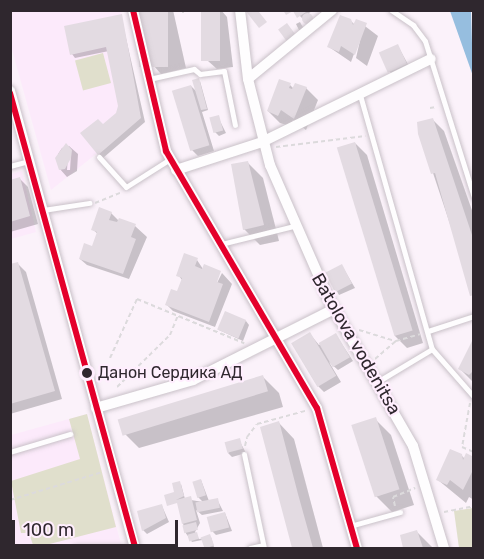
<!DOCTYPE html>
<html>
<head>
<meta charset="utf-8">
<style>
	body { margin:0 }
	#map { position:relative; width:484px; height:559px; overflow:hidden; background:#fbf2fa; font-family:Rubik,sans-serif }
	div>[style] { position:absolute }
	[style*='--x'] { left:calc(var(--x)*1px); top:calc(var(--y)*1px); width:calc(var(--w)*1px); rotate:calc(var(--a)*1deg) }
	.built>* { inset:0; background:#fceafb }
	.green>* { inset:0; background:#e0dfcc; transform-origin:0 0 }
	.water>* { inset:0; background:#96bedf }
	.shadow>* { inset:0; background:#0003 }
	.building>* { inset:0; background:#e3dbe2; transform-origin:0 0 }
	.round { border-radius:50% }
	.path>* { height:2px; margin-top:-1px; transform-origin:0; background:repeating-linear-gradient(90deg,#dcdadc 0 4.5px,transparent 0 7.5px) }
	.roads { filter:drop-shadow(0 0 2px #c9c1c8) drop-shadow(0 0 2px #c9c1c8) }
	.lane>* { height:5px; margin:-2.5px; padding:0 2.5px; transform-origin:2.5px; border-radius:2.5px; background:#fefdfe }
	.street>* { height:10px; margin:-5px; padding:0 5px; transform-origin:5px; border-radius:5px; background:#fefdfe }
	.bus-1>* { height:6px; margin:-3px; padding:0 3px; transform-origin:3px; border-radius:3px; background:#e4002b }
	.dots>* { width:16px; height:16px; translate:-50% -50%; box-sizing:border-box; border:3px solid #ffeefe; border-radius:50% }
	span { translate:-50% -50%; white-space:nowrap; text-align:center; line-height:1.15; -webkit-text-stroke:4.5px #ffeefe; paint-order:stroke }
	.bus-label { font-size:16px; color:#2f272e }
	.left { translate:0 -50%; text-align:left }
	.street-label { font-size:18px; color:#2f272e }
	.frame { position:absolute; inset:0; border:12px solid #2f272e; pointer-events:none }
	.scale { position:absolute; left:12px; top:520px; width:166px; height:27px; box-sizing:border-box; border:3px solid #2f272e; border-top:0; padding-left:8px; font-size:18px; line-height:21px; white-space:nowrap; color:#2f272e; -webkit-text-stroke:4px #ffeefe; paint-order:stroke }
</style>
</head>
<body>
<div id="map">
	<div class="built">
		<i style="clip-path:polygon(121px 10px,141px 118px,51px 190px,11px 46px,10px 11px)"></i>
		<i style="clip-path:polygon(22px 171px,36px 232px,11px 239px,11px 174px)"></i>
		<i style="clip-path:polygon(87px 414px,122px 548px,11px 548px,11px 435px)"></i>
	</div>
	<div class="green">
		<i style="left:103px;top:53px;width:31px;height:29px;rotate:75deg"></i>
		<i style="clip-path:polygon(87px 414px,116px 527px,34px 548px,29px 533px,21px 533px,11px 481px,80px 459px,69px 419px)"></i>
		<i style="clip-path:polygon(473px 508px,473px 548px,459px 548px,454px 511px)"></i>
	</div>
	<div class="water">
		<i style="clip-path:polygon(450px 11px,471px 11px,473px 76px)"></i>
	</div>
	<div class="shadow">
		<i style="clip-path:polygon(140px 10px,173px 10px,186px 68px,161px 74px,153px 65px)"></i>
		<i style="clip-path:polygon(203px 10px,221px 10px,227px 17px,233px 67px,217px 69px,208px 61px)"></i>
		<i style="clip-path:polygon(294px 10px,314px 10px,309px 13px,314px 22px,309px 25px)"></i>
		<i style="clip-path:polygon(121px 16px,145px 122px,103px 158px,99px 154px,103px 126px,117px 114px,120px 106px,109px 51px,75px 58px,72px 54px)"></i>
		<i style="clip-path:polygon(357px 20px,378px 36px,367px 66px,356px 58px,362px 32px,351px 62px,329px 47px,351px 21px,355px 25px)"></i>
		<i style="clip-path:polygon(300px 22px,301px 24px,305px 30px,299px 30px,296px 24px)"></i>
		<i style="clip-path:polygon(398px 46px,410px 68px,393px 75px,389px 71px)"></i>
		<i style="clip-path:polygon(200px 81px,208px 110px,202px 112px,214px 151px,198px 156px,192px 150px,191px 86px,198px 93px)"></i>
		<i style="clip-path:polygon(290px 85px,294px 89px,306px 88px,318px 100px,306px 130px,293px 120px,290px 126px,280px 123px,268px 111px)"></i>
		<i style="clip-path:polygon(218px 117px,226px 133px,219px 136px,215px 132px)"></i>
		<i style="clip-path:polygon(432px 119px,444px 131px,474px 216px,474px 296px,433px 173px)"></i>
		<i style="clip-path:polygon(355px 143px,367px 155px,423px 343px,407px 348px,395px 336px)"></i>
		<i style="clip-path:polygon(evenodd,69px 146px,78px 154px,77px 171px,67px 177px,59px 168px,58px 154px,62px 148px,69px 146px,71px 153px,70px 170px,67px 170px,68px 156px,71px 153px)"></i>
		<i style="clip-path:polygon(247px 162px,263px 178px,279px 241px,260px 245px,244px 229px)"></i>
		<i style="clip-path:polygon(20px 179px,28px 187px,38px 224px,10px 232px,10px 181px)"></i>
		<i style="clip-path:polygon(111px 213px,119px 221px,135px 226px,147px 237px,129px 279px,87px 265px,80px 259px,92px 249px,98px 234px,92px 229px)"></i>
		<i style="clip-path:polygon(197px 260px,215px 287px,222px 273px,232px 284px,215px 327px,173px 311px,167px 305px,178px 293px,183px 281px,178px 275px)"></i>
		<i style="clip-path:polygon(18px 264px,26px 272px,62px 399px,10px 414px,10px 266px)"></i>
		<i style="clip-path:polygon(342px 266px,355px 288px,339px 295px,327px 273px)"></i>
		<i style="clip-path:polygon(246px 321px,249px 325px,243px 341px,219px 330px)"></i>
		<i style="clip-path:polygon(310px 334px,319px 345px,336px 335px,353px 361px,338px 370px,329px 362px,341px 382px,324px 392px,318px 386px)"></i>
		<i style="clip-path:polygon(474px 341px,474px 383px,460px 369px)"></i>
		<i style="clip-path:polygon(263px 377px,279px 393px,283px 407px,139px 448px,123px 432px)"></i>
		<i style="clip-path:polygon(375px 419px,391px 435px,414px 505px,392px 512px,376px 496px)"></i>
		<i style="clip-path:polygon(279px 423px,294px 439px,323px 548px,294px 548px,262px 428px)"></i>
		<i style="clip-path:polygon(239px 440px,246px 453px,232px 457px,228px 453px)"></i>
		<i style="clip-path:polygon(461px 455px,465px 459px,474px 458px,474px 500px,469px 497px,466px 503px,438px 480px)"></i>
		<i style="clip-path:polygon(201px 480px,209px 501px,217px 499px,223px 511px,202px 515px,196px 510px,200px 523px,195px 532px,199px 539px,211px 537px,214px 547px,208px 548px,202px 540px,192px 542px,185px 532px,178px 501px,168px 505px,181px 484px,185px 499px,203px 502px,198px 497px)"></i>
		<i style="clip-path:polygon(162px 506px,169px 522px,147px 534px,143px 530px)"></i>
		<i style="clip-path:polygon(225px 513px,232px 531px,216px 535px,212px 531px)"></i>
		<i style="clip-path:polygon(417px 532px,433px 548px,405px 548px,401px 536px)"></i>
		<i style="clip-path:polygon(174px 546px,177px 548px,166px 548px)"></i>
	</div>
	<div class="building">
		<i style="left:139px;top:10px;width:29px;height:57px"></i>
		<i style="left:201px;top:10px;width:19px;height:51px"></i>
		<i style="clip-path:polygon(245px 10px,259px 12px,267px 22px,259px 28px)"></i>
		<i style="clip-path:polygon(283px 10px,309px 10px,297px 18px,293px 11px,286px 15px)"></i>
		<i class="round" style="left:301.5px;top:12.5px;width:11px;height:11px"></i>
		<i style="clip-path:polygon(122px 14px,141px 118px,98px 155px,80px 133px,98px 119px,103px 124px,116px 113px,118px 106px,106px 47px,70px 55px,64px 26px)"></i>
		<i style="clip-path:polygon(340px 15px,351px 19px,353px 25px,356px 19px,367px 23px,355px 55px,341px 46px,339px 52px,327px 47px)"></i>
		<i style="left:287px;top:23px;width:14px;height:11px;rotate:54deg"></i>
		<i style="left:398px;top:44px;width:22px;height:21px;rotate:66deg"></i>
		<i style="clip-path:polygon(199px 78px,207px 109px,201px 110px,192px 80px)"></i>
		<i style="clip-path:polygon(279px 79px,291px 83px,289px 88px,292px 89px,295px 83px,307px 87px,294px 119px,281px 110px,278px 116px,267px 111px)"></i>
		<i style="left:191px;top:85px;width:63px;height:20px;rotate:73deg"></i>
		<i style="left:219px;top:115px;width:16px;height:10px;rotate:75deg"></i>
		<i style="clip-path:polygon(433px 118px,474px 241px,474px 295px,470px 296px,435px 173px,431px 174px,418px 134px,417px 122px)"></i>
		<i style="left:355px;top:142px;width:197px;height:19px;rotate:73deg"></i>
		<i style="clip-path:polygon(66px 143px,72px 150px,71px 158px,65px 169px,59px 170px,55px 158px)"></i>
		<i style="clip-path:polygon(248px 161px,264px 225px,243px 230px,231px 164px)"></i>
		<i style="clip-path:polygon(20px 177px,30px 216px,10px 222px,10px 180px)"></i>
		<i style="clip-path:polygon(99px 207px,112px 212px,109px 220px,117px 222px,119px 218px,136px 224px,131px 237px,136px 239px,123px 274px,79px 259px,84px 243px,92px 246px,97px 232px,91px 230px)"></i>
		<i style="clip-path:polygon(184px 253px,198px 258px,195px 266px,202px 269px,204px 264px,221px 271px,217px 282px,223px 284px,209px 322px,165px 305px,171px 289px,177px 291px,182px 278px,176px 276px)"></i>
		<i style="clip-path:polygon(18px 262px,55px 391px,10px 404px,10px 264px)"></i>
		<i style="left:342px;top:264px;width:22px;height:19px;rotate:63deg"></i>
		<i style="left:225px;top:311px;width:23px;height:20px;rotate:23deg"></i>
		<i style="left:310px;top:332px;width:51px;height:22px;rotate:59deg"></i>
		<i style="left:336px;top:333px;width:28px;height:20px;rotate:60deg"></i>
		<i style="clip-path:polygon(474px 337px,474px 370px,469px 375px,458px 369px)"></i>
		<i style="left:263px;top:375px;width:17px;height:152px;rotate:73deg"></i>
		<i style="left:376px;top:417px;width:76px;height:26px;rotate:72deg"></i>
		<i style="clip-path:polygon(279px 421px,298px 494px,313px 548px,292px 548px,260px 427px)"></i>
		<i style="left:240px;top:438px;width:11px;height:16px;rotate:75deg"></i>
		<i style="clip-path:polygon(450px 449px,462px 454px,463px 460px,466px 453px,474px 457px,474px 468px,463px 490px,450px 480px,447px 485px,436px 480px)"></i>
		<i style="left:201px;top:479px;width:17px;height:9px;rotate:73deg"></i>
		<i style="clip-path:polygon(180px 481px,184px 496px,176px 500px,191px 496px,197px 520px,182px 524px,177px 503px,167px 506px,164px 495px,174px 492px,172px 483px)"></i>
		<i style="left:218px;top:498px;width:10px;height:23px;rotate:79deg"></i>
		<i style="clip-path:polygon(162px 504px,166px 518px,142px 531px,137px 511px)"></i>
		<i style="left:225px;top:512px;width:16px;height:19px;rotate:75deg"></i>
		<i style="left:196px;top:522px;width:8px;height:14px;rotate:76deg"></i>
		<i style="clip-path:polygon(417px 530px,423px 548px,403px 548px,400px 535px)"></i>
		<i style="left:197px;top:532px;width:7px;height:10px;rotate:74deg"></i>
		<i style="left:210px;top:534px;width:12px;height:10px;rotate:70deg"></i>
	</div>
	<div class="path">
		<i style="--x:183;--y:13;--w:3;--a:-90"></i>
		<i style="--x:430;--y:108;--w:6;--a:-9"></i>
		<i style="--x:276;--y:147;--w:90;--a:-7"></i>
		<i style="--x:95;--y:203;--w:27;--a:-22"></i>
		<i style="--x:359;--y:330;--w:39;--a:17"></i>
		<i style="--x:396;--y:341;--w:25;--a:-16"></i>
		<i style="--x:110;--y:358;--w:65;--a:-65.4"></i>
		<i style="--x:137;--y:299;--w:116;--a:22.4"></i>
		<i style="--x:375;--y:359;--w:28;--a:-41"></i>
		<i style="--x:117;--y:387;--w:74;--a:-44.5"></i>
		<i style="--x:170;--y:335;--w:22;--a:-68"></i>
		<i style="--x:470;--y:403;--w:45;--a:100.3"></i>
		<i style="--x:462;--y:447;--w:13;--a:23"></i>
		<i style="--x:245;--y:446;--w:9;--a:-77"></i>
		<i style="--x:247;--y:437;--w:16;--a:-52"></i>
		<i style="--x:257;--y:424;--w:50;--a:-15.2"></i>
		<i style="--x:10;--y:500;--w:96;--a:-16.9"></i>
		<i style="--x:395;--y:506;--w:9;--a:-103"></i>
		<i style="--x:393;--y:497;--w:24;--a:-22"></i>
		<i style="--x:444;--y:512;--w:31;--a:-11"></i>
	</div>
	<div class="roads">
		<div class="lane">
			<i style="--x:391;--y:10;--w:27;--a:34"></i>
			<i style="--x:413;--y:25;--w:20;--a:53"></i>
			<i style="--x:425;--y:41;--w:164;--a:72.6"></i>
			<i style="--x:149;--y:79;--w:46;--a:-12.5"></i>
			<i style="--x:194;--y:69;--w:8;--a:40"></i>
			<i style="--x:200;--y:74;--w:24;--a:-7"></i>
			<i style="--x:224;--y:71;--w:55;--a:78.5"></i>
			<i style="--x:360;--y:95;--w:264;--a:74.2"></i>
			<i style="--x:432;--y:349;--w:64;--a:48.8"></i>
			<i style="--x:99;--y:157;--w:40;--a:48"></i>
			<i style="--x:126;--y:187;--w:52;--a:-32.5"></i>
			<i style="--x:10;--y:166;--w:20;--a:-15"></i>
			<i style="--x:43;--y:210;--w:47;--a:-8.7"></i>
			<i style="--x:221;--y:244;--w:75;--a:-13.9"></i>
			<i style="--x:428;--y:331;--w:48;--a:-18.1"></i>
			<i style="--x:377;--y:382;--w:64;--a:-31"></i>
			<i style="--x:10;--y:452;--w:63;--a:-16.7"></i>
			<i style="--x:244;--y:454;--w:96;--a:78"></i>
			<i style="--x:350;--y:526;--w:52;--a:-15.6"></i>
			<i style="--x:75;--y:548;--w:59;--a:0"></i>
			<i style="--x:250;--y:548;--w:13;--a:-13"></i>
		</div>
		<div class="street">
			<i style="--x:133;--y:10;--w:145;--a:76.8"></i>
			<i style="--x:166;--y:151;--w:298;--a:59.6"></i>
			<i style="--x:317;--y:408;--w:146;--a:74.1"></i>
			<i style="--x:240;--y:10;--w:69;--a:83.4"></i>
			<i style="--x:248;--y:79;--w:89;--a:75.7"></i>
			<i style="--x:270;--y:165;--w:152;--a:66.3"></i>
			<i style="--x:331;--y:304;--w:164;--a:60"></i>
			<i style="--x:413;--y:446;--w:107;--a:73.1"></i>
			<i style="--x:248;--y:79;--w:109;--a:-39.4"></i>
			<i style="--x:10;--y:91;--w:474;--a:74.7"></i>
			<i style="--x:176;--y:170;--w:90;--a:-18"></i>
			<i style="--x:262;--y:142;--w:188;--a:-26.2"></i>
			<i style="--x:96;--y:408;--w:101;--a:-16.1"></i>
			<i style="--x:193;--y:380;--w:158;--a:-26.7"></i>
		</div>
	</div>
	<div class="bus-1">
		<i style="--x:133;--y:10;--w:145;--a:76.8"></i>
		<i style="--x:166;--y:151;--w:298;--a:59.6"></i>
		<i style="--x:317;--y:408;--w:146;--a:74.1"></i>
		<i style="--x:10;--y:93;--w:472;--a:74.6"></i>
	</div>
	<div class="dots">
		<i style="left:87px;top:373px;background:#2f272e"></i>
	</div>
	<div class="bus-label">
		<span class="left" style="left:98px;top:373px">Данон Сердика АД</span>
	</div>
	<div class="street-label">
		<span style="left:356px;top:344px;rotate:60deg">Batolova vodenitsa</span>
	</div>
	<div class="frame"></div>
	<div class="scale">100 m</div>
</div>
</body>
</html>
